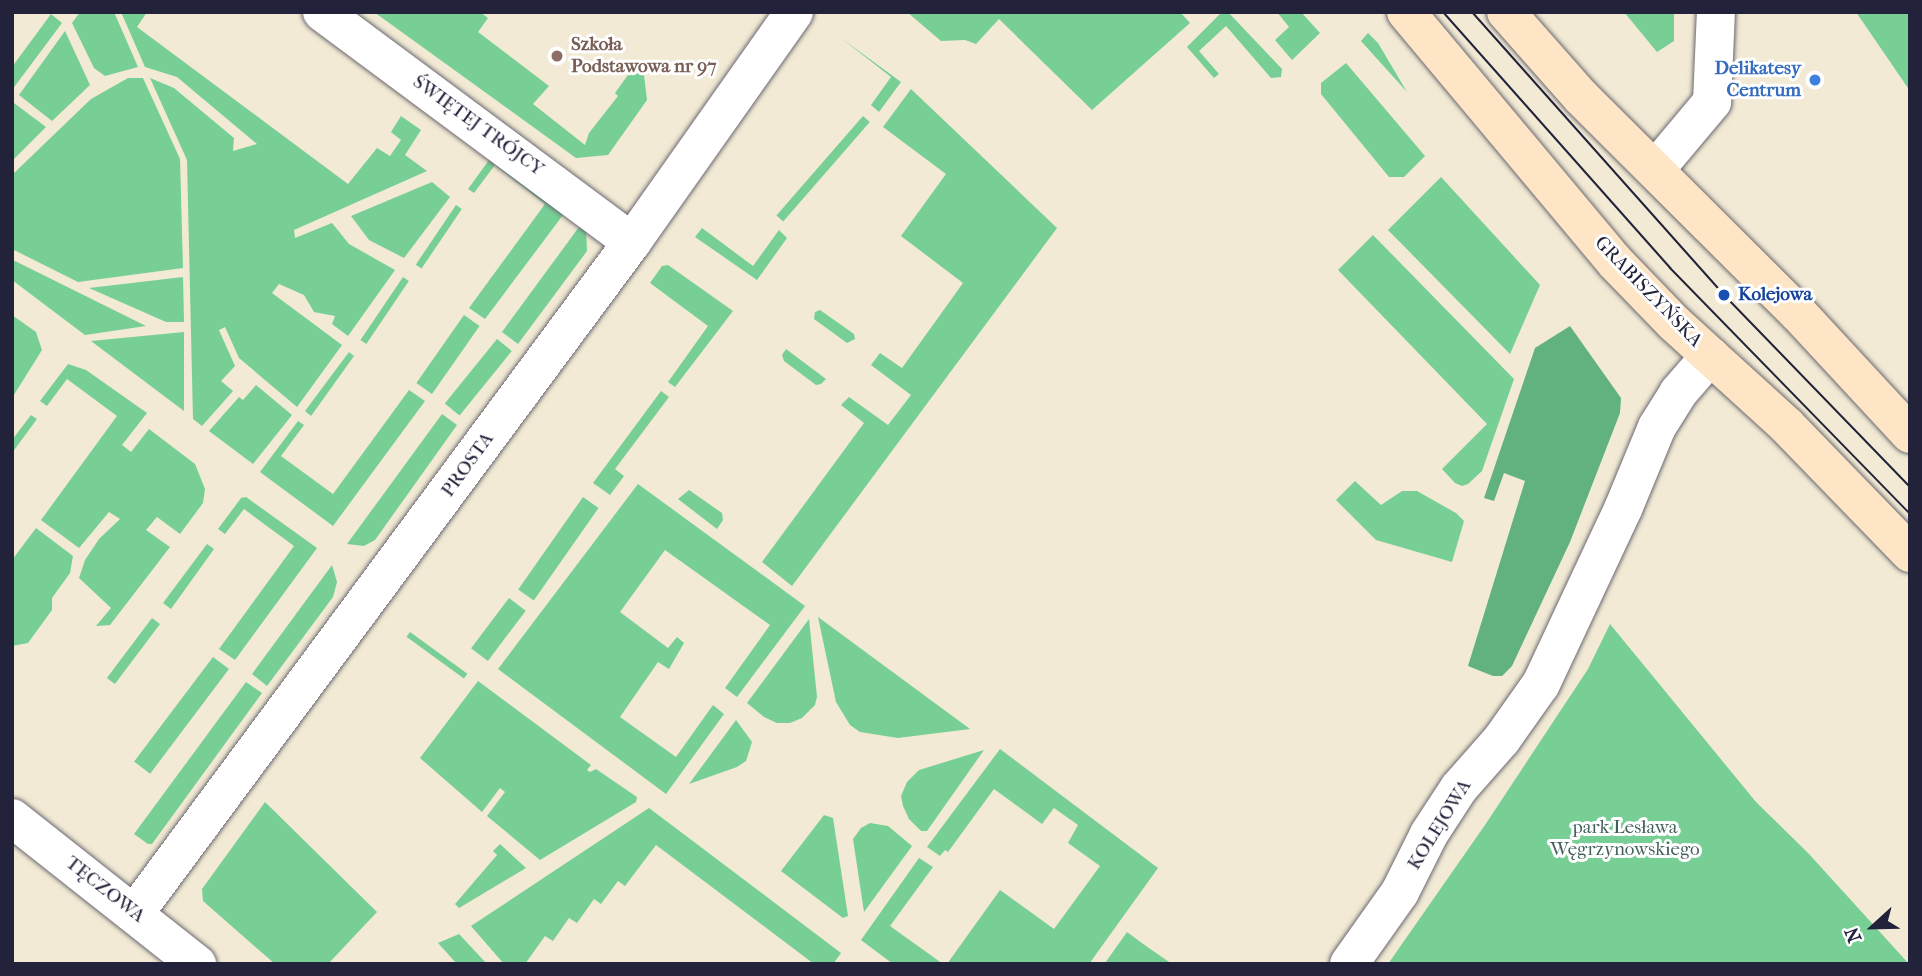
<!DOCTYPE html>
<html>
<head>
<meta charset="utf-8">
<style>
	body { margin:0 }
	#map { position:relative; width:1922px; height:976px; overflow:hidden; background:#f2ead4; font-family:"IM FELL French Canon",serif }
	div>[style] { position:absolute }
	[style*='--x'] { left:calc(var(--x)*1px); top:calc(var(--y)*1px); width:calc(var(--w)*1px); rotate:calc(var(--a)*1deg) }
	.green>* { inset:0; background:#77cf95; transform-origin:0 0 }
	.forest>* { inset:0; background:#61b27e }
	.roads { filter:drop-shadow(0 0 2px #6b6871) drop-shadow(0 0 2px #6b6871) }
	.minor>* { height:38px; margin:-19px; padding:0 19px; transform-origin:19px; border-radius:19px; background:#fff }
	.tertiary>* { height:38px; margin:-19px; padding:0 19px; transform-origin:19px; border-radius:19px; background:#fff }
	.secondary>* { height:38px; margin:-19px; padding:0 19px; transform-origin:19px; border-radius:19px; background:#fde5c5 }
	.tram>* { height:2px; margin:-1px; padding:0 1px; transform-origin:1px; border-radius:1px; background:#22223b }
	.dots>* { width:19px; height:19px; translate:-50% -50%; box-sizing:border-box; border:4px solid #fff; border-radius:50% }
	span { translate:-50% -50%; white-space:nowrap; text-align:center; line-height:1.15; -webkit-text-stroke:6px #fff; paint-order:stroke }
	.education-label { font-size:19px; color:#785e54; font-weight:700 }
	.left { translate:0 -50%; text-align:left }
	.shop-label { font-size:19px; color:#366cbe; font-weight:700 }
	.right { translate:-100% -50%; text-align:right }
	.street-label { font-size:19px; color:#22223b }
	.transit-label { font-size:19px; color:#164399; font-weight:700 }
	.park-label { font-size:19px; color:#405f5a }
	.frame { position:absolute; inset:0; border:14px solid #22223b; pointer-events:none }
	.north { position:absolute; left:1838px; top:892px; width:70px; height:70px; -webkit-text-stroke:5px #fff; paint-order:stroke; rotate:248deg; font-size:19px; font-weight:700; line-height:28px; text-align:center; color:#22223b }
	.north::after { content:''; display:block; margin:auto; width:24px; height:32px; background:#22223b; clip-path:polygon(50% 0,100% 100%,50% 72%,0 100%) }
</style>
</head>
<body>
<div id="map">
	<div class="green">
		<i style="clip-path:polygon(80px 12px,114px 12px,138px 67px,105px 76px,94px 68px,72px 23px)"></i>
		<i style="clip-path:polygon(121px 12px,147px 12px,137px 27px,348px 184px,377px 148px,390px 156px,401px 140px,391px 132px,401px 116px,421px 130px,405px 155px,427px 171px,294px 230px,295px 238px,332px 223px,349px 244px,395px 270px,348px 336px,332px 324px,335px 316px,314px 312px,304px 295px,279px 284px,272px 293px,342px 345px,297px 407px,239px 358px,225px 327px,219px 330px,235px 366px,221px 381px,233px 391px,202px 426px,193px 419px,187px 160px,150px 78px,174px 88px,234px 138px,233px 151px,257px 144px,177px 77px,145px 67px)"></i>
		<i style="clip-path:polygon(374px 12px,480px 12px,488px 18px,478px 32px,549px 86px,533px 104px,585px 145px,589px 133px,618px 96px,615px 93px,638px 61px,643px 66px,647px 100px,608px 155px,576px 158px)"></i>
		<i style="clip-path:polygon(907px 12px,1180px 12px,1190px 23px,1092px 110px,999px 19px,976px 44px,965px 40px,941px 41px)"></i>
		<i style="clip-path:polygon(1222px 12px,1228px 12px,1282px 69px,1281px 77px,1271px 78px,1226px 26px,1199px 51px,1219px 74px,1214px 78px,1187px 47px)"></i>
		<i style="clip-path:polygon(1277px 12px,1301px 12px,1320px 33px,1292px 60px,1275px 40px,1289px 27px)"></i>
		<i style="clip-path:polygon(1624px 12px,1674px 12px,1674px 41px,1657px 52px)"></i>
		<i style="clip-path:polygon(1856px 12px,1910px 12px,1910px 91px)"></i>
		<i style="clip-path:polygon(51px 14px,62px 23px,12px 90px,12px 67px)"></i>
		<i style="clip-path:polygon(65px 31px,90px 85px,52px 121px,19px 95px)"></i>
		<i style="clip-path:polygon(1368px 33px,1378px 43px,1407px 92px,1361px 41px)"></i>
		<i style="clip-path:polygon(841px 38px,901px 82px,879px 112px,871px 105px,891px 77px)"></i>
		<i style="clip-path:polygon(1346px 63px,1425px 156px,1404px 177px,1389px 177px,1321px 94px,1321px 83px)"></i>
		<i style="clip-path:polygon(128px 78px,143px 78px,180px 159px,183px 268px,78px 282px,12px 249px,12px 175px,91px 99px)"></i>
		<i style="clip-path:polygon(911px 89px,1057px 228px,792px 586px,762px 562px,864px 423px,841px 405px,849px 397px,888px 425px,911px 395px,871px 365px,880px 353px,902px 368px,963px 283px,901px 236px,946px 174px,883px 127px)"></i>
		<i style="clip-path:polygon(14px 103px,46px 127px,12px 161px,12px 105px)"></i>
		<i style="left:863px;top:116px;width:9px;height:132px;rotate:41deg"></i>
		<i style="clip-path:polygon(497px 149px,572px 203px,485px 319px,469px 308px,545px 204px,495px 165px,474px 193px,468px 189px)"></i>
		<i style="clip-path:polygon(1441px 177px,1540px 285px,1510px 354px,1388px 230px)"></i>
		<i style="clip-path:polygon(432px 182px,450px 197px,404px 258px,369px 240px,351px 216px)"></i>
		<i style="left:456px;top:205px;width:7px;height:72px;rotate:34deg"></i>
		<i style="clip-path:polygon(579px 227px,586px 229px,587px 251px,518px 344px,502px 332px)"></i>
		<i style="clip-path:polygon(702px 228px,753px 266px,779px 230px,787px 238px,757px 280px,695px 237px)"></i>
		<i style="clip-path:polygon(1373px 235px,1514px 379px,1482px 471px,1468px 484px,1462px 486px,1455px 483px,1442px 469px,1487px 424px,1338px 270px)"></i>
		<i style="clip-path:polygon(15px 261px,146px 326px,85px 335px,12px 280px,12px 262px)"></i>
		<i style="clip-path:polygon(668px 265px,733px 311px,675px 387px,668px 382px,708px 326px,650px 283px,662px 266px)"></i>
		<i style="clip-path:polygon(183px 277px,184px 322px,166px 322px,89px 288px)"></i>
		<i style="left:403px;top:277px;width:7px;height:76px;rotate:34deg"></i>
		<i style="clip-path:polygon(820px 310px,854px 334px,855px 339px,847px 343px,814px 319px,815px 312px)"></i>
		<i style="clip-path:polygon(12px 315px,36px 332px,42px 350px,12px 398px)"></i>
		<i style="left:464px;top:315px;width:19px;height:83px;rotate:35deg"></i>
		<i style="clip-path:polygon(184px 332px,184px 411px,91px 341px)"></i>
		<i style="left:497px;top:339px;width:19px;height:83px;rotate:39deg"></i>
		<i style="clip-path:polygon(786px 349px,826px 379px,821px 384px,816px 385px,784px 361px,782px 355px)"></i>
		<i style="clip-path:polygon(349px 352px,354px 356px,311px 416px,305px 411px)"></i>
		<i style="clip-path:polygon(68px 364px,86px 370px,147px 413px,122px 445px,131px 452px,149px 429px,195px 464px,205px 489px,203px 503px,180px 534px,157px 517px,146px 530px,170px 547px,110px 625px,96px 626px,111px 608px,79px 578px,85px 560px,99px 539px,120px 519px,109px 512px,79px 548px,41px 520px,117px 416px,67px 379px,47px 406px,40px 401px)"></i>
		<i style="clip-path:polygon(256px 385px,292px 415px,253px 464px,209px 431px,239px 397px,243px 400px)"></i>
		<i style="clip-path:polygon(409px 390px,425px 401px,333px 526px,260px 472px,298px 421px,304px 425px,281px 456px,333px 494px)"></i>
		<i style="clip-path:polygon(661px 391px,669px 397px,615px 469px,624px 476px,610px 495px,593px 483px)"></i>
		<i style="clip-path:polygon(442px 414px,457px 425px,375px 540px,364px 546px,347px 544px)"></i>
		<i style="clip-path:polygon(31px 415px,37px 419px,12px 453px,12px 440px)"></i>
		<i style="clip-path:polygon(1355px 481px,1381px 505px,1402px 491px,1417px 491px,1456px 513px,1464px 521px,1452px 562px,1376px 540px,1336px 500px)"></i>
		<i style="clip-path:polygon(638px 484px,805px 606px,737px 697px,725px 688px,770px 625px,665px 550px,620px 612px,668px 648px,677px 637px,684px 643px,669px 669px,658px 662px,620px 717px,676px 757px,713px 705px,724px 714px,666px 794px,498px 669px)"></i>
		<i style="clip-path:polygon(689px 490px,722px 513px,723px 520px,717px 529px,678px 499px)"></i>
		<i style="clip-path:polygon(246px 497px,317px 548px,235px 660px,219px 649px,294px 546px,244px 509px,225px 534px,218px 529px,241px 498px)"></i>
		<i style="left:583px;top:497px;width:19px;height:113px;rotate:35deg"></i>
		<i style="clip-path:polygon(36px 528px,73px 556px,70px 573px,52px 598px,52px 610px,28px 643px,12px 646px,12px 560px)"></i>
		<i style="clip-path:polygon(207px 544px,214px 549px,171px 609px,163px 603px)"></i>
		<i style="clip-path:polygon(332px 565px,337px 582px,333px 597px,267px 686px,252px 674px)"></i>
		<i style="left:509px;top:598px;width:21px;height:63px;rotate:37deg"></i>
		<i style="clip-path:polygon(818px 617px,970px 729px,898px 738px,860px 732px,850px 725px,836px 702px)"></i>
		<i style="left:152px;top:618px;width:10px;height:75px;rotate:37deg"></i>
		<i style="clip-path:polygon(809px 619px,817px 697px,815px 705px,802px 718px,790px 723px,777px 723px,764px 717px,747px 703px)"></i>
		<i style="clip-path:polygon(1610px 624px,1756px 802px,1809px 854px,1909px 964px,1388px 964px,1485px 825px,1588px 669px)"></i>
		<i style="left:410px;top:632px;width:71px;height:6px;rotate:36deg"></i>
		<i style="left:213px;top:657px;width:20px;height:131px;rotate:37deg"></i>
		<i style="clip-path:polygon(478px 681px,591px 765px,587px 770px,590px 772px,596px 769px,637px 797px,636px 802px,540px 860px,487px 816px,505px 792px,500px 788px,482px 812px,420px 758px)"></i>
		<i style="clip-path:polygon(246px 682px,262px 693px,152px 844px,148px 844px,134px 834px)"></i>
		<i style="clip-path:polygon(736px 720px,752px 742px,746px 761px,737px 767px,689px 784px)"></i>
		<i style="clip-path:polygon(1000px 749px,1158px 868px,1089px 964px,947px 964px,1000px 890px,1054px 929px,1100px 866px,1068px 843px,1078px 825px,1054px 808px,1042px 824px,994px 789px,948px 852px,945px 850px,940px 856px,927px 847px)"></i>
		<i style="clip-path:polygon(984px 750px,927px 831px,921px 831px,909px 819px,903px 806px,901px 796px,907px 782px,919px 770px)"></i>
		<i style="clip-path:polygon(265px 802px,377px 912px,328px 964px,275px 964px,203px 901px,202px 889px)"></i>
		<i style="clip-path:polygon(649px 808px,841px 953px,833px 964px,814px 964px,656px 845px,625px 886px,618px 881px,601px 904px,594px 899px,577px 923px,569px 918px,553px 941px,545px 936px,525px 964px,504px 964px,471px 926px)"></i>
		<i style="clip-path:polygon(824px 815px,833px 818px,848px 916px,843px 918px,781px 871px)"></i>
		<i style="clip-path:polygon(870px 823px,888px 826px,912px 846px,864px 912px,853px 839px,861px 828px)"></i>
		<i style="clip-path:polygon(500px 844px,526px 868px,459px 908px,455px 904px,497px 855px,493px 851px)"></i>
		<i style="clip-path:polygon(919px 858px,933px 867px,890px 926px,943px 964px,893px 964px,861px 940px)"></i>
		<i style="clip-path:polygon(1127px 932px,1146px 946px,1172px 964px,1105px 963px)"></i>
		<i style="clip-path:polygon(459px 934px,487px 964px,457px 964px,438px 943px)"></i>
	</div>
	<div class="forest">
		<i style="clip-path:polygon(1570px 326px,1621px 398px,1620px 413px,1570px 542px,1512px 666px,1502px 676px,1493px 676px,1468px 666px,1525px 481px,1504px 473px,1494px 501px,1484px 498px,1535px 348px)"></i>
	</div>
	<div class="roads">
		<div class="minor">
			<i style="--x:322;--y:12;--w:386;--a:36.6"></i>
			<i style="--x:1655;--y:170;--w:89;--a:-50"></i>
			<i style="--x:1712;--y:102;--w:90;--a:-87.5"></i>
			<i style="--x:135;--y:913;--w:835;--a:-53.47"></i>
			<i style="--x:632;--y:242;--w:281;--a:-54.8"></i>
			<i style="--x:1349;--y:964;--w:88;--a:-54.7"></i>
			<i style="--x:1400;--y:892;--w:65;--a:-63.4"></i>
			<i style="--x:1429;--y:834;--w:55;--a:-56.9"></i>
			<i style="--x:1459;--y:788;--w:65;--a:-48.7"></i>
			<i style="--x:1502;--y:739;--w:67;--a:-54.7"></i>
			<i style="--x:1541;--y:684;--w:193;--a:-64.9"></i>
			<i style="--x:1623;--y:509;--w:89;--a:-67.5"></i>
			<i style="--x:1657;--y:427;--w:40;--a:-58"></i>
			<i style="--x:1678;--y:393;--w:49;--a:-49.1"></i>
		</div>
		<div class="tertiary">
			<i style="--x:12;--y:818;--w:236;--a:38.3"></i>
		</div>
		<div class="secondary">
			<i style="--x:1406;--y:12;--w:326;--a:50.1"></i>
			<i style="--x:1615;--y:262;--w:85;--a:46"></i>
			<i style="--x:1674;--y:323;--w:153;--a:42.3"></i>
			<i style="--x:1787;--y:426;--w:177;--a:45.9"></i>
			<i style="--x:1506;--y:12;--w:113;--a:48.6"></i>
			<i style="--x:1581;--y:97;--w:306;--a:44.9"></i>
			<i style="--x:1798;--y:313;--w:165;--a:47.2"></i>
		</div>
	</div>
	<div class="tram">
		<i style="--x:1443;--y:12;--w:342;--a:48.4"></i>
		<i style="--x:1670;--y:268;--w:344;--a:45.7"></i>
		<i style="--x:1472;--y:12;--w:379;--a:48.3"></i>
		<i style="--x:1724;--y:295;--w:267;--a:45.9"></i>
	</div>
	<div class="dots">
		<i style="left:557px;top:56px;background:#8d6e63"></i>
		<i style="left:1815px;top:80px;background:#3f7fe0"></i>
		<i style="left:1724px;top:295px;background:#1a4fb4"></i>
	</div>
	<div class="education-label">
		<span class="left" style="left:571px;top:56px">Szkoła<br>Podstawowa nr 97</span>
	</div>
	<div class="shop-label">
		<span class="right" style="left:1801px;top:80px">Delikatesy<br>Centrum</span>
	</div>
	<div class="street-label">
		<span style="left:478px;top:126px;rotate:36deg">ŚWIĘTEJ TRÓJCY</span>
		<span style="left:1648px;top:292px;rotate:46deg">GRABISZYŃSKA</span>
		<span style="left:468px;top:465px;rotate:-54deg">PROSTA</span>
		<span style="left:1440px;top:825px;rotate:-58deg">KOLEJOWA</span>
		<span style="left:105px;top:890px;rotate:38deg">TĘCZOWA</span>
	</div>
	<div class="transit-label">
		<span class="left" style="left:1738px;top:295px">Kolejowa</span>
	</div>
	<div class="park-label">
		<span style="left:1625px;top:839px">park Lesława<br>Węgrzynowskiego</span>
	</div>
	<div class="frame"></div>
	<div class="north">N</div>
</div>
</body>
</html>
